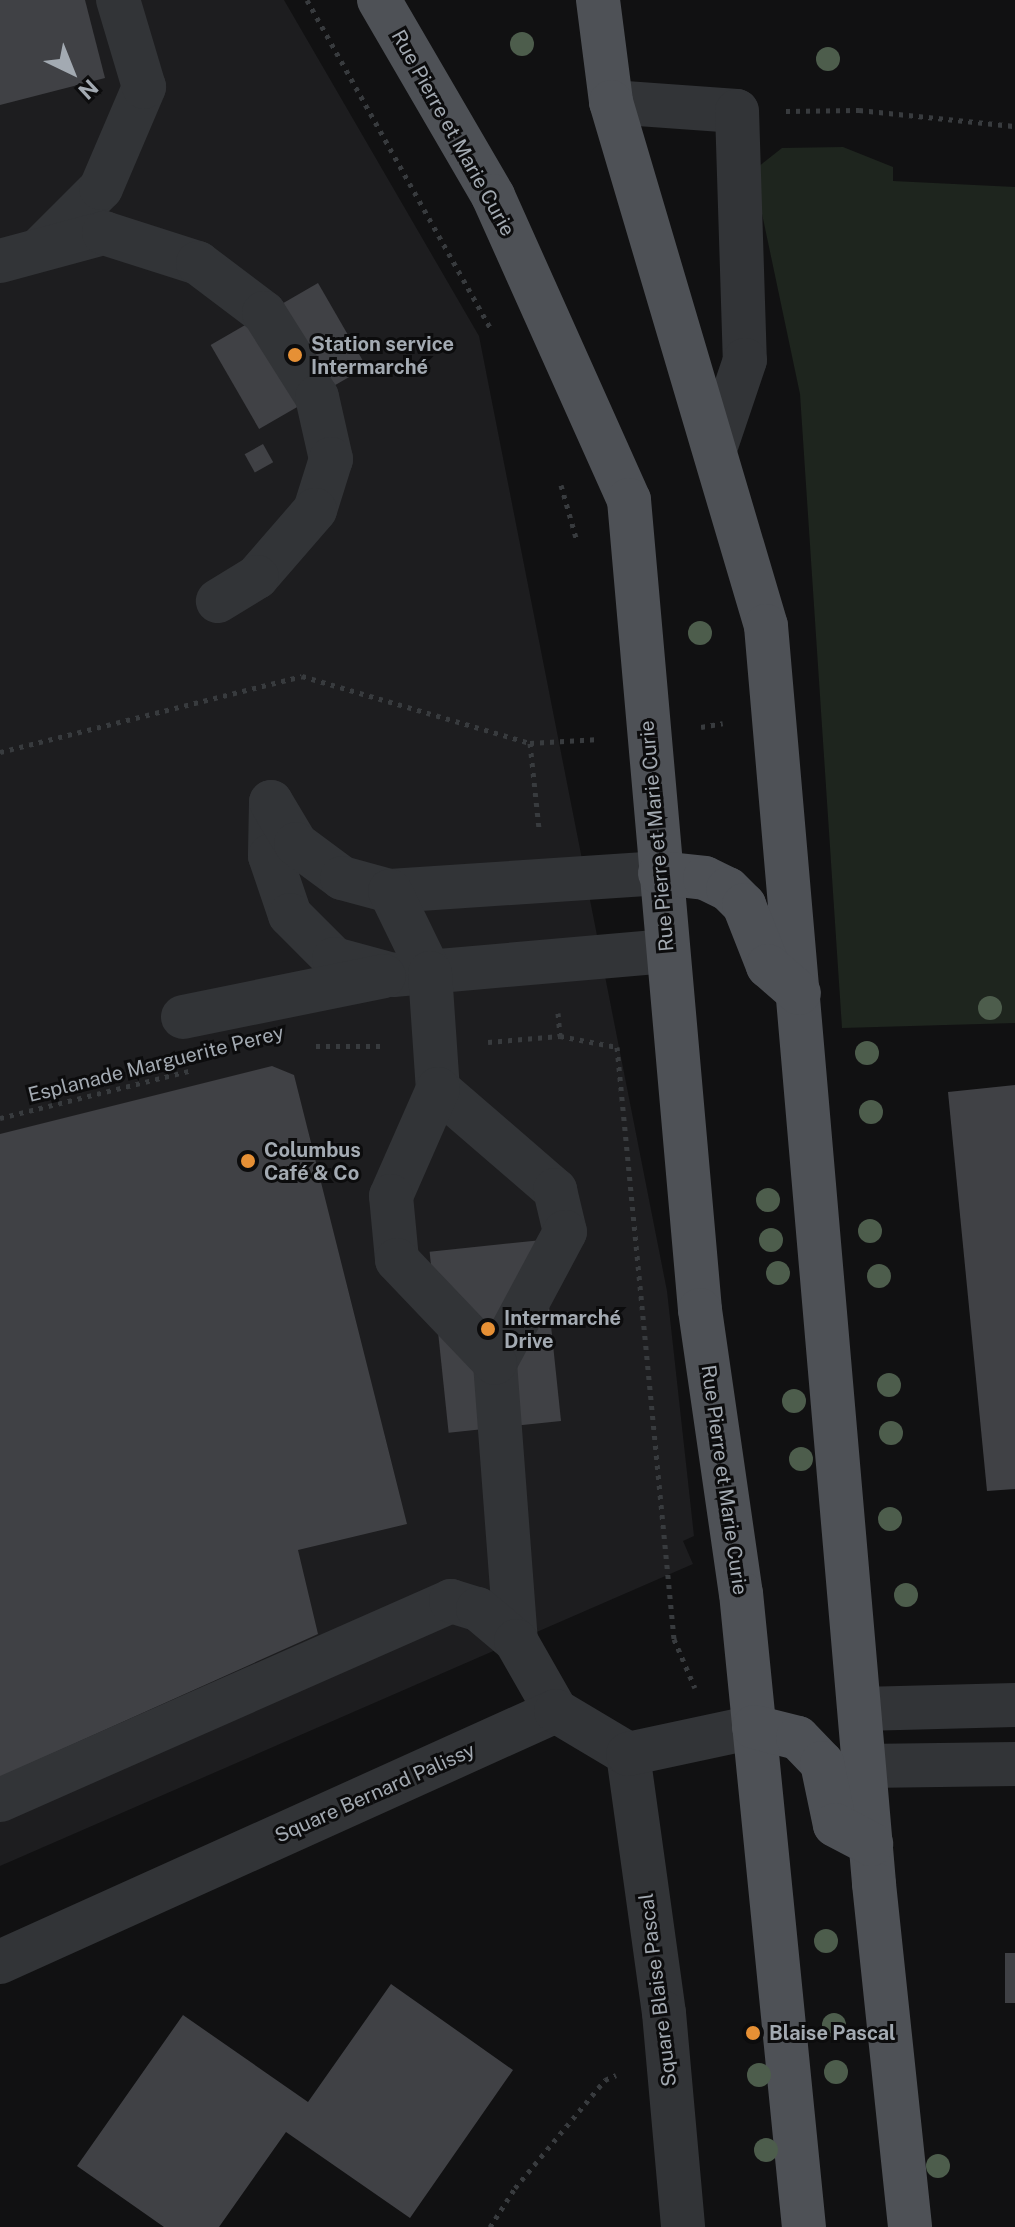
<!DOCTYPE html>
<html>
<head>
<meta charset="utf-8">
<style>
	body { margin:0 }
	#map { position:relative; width:1015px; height:2227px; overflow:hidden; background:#111112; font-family:"Public Sans",sans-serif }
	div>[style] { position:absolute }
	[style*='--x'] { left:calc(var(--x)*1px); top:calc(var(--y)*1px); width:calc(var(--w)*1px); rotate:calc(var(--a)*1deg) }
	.built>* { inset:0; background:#1d1d1f }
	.green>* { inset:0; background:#1e251e }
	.building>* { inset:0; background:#404145; transform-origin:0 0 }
	.path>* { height:5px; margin-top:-2.5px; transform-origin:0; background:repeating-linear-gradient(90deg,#383b3e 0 4px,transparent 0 10px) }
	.minor>* { height:44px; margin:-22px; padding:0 22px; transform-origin:22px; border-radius:22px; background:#323437 }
	.major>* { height:44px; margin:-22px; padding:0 22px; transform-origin:22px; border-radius:22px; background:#4e5156 }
	.trees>* { width:24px; height:24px; margin:-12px; border-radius:50%; background:#4d5d4c }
	.dots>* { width:22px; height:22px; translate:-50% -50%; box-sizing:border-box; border:4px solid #0c0c0d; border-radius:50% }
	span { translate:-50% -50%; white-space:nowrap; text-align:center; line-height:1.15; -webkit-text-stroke:6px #0c0c0d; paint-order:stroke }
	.street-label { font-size:20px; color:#a3aab2 }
	.poi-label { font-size:20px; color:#a3aab2; font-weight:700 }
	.left { translate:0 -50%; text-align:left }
	.north { position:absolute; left:32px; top:32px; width:80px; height:80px; -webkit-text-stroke:6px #0c0c0d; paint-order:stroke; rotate:137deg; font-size:22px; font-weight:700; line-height:32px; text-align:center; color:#a3aab2 }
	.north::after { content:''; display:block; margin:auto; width:28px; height:36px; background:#a3aab2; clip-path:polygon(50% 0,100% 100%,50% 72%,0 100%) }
</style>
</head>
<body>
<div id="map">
	<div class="built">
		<i style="clip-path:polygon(0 0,284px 0,479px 336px,667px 1291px,694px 1536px,683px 1541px,693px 1564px,0 1866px)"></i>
	</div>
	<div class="green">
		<i style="clip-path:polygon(843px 147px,893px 167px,893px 181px,1015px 187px,1015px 1023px,842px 1028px,800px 394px,753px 171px,782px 148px)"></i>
	</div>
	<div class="building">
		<i style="clip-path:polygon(0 0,85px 0,105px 78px,0 105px)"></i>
		<i style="left:318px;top:283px;width:97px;height:124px;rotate:60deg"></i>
		<i style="left:263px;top:444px;width:21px;height:21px;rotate:61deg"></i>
		<i style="clip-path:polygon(272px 1066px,294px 1075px,407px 1524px,298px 1550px,318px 1634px,0 1777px,0 1134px)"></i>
		<i style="clip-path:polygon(1015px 1085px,1015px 1489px,987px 1491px,948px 1092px)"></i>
		<i style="left:542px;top:1240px;width:182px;height:113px;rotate:84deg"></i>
		<i style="left:1005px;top:1953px;width:10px;height:50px"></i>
		<i style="clip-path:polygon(391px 1984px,513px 2070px,410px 2218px,286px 2132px,219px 2227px,164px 2227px,77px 2166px,183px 2015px,308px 2102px)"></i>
	</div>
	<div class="path">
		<i style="--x:307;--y:0;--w:379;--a:60.8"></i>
		<i style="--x:786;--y:111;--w:73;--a:-0.8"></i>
		<i style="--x:859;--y:110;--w:157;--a:5.9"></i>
		<i style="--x:561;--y:485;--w:58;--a:74.1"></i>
		<i style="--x:701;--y:727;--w:22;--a:-10"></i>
		<i style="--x:530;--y:743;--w:85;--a:84"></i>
		<i style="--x:0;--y:752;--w:311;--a:-14.1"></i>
		<i style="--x:302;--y:676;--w:238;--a:16.4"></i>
		<i style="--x:530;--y:743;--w:70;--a:-3.3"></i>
		<i style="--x:558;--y:1013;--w:23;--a:85"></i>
		<i style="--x:488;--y:1042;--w:72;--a:-4.8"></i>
		<i style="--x:560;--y:1036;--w:58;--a:10.9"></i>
		<i style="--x:617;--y:1047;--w:595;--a:84.5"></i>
		<i style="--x:674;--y:1639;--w:53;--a:66.8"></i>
		<i style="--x:316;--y:1046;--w:66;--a:0"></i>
		<i style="--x:0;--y:1118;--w:195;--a:-14"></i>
		<i style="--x:490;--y:2227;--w:46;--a:-57.3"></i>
		<i style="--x:515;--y:2188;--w:141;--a:-50.2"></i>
		<i style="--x:605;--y:2080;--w:12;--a:-24"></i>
	</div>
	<div class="minor">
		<i style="--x:611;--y:102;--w:126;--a:4.1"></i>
		<i style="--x:737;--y:111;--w:249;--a:88.2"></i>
		<i style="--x:745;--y:360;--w:94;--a:108.6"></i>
		<i style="--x:40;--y:249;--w:86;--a:-45"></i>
		<i style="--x:101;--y:188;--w:110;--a:-66.9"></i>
		<i style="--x:144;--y:87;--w:91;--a:-106.6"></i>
		<i style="--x:0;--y:261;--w:108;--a:-15.1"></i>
		<i style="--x:104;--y:233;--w:99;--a:17.7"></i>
		<i style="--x:198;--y:263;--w:83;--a:37.1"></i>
		<i style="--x:264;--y:313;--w:99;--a:57.8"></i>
		<i style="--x:317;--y:397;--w:64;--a:77.3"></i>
		<i style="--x:331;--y:459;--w:53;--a:107.4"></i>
		<i style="--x:315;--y:510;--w:89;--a:130.9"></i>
		<i style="--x:257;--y:577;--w:46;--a:148.4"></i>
		<i style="--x:271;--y:802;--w:54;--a:91.1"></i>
		<i style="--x:270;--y:856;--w:62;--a:71.3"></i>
		<i style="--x:290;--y:915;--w:62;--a:45"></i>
		<i style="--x:334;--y:959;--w:61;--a:15.2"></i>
		<i style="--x:393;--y:975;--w:275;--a:-5"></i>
		<i style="--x:271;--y:802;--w:49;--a:59.2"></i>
		<i style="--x:296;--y:844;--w:57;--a:36.5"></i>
		<i style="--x:342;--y:878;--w:50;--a:15.2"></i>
		<i style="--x:390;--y:891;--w:271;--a:-3.8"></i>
		<i style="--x:390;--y:891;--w:91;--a:64"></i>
		<i style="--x:430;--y:973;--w:116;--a:86.1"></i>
		<i style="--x:438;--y:1089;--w:155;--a:40.8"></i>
		<i style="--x:555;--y:1190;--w:43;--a:76.6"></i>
		<i style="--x:565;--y:1232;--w:149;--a:118.1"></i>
		<i style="--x:495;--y:1363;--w:279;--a:85.7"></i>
		<i style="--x:183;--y:1017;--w:205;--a:-11.5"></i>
		<i style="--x:438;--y:1089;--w:117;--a:113.7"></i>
		<i style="--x:391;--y:1196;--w:64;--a:84.6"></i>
		<i style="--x:397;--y:1260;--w:142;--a:46.4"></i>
		<i style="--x:861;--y:1709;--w:154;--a:-1.5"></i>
		<i style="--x:628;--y:1754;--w:261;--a:82.1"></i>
		<i style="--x:664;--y:2013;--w:215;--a:84.9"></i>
		<i style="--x:865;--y:1766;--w:150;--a:-0.8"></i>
		<i style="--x:0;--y:1800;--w:493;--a:-23.8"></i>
		<i style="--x:451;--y:1601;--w:28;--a:17"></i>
		<i style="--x:478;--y:1609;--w:50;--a:40.1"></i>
		<i style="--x:516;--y:1641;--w:81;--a:60.3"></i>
		<i style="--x:0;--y:1962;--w:610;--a:-24.3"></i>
		<i style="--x:556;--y:1711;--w:84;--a:30.8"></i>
		<i style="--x:628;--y:1754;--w:129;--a:-12.1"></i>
	</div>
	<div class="major">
		<i style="--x:379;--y:0;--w:227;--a:59.8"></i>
		<i style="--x:493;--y:196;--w:333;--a:65.9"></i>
		<i style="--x:629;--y:500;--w:813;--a:84.99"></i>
		<i style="--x:700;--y:1310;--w:286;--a:81.8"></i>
		<i style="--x:741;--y:1593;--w:637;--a:84.33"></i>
		<i style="--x:598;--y:0;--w:103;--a:82.7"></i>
		<i style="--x:611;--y:102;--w:546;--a:73.52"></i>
		<i style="--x:766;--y:626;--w:1263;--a:85.09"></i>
		<i style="--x:874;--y:1884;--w:345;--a:84"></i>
		<i style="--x:660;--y:873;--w:45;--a:6.3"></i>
		<i style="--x:705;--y:878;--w:25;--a:26"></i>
		<i style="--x:728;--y:889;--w:23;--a:45"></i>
		<i style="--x:744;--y:905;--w:66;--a:68.5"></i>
		<i style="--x:768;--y:966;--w:41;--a:41.1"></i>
		<i style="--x:754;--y:1727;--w:45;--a:14"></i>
		<i style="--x:798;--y:1738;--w:35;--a:46"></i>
		<i style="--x:822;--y:1763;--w:63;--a:78.2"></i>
		<i style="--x:835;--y:1825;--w:41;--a:27.8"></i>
	</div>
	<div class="trees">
		<i style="left:522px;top:44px"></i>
		<i style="left:828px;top:59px"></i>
		<i style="left:700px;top:633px"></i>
		<i style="left:990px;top:1008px"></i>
		<i style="left:867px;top:1053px"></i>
		<i style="left:871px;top:1112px"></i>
		<i style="left:768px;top:1200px"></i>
		<i style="left:870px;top:1231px"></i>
		<i style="left:771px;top:1240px"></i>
		<i style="left:778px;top:1273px"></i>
		<i style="left:879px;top:1276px"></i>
		<i style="left:889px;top:1385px"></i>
		<i style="left:794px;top:1401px"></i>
		<i style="left:891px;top:1433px"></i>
		<i style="left:801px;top:1459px"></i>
		<i style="left:890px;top:1519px"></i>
		<i style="left:906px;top:1595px"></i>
		<i style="left:826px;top:1941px"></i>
		<i style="left:834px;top:2025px"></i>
		<i style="left:836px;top:2072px"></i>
		<i style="left:759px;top:2075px"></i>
		<i style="left:766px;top:2150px"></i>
		<i style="left:938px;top:2166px"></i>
	</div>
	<div class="dots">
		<i style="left:295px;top:355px;background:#e69035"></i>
		<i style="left:248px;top:1161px;background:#e69035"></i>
		<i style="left:488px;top:1329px;background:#e69035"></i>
		<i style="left:753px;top:2033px;background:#e69035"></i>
	</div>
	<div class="street-label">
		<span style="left:453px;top:133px;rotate:61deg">Rue Pierre et Marie Curie</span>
		<span style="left:657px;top:836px;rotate:-95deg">Rue Pierre et Marie Curie</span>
		<span style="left:156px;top:1064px;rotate:-14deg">Esplanade Marguerite Perey</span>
		<span style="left:724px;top:1480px;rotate:82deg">Rue Pierre et Marie Curie</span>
		<span style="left:375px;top:1793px;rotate:-24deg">Square Bernard Palissy</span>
		<span style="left:658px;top:1990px;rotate:-97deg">Square Blaise Pascal</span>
	</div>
	<div class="poi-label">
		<span class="left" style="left:311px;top:356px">Station service<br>Intermarché</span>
		<span class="left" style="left:264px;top:1162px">Columbus<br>Café &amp; Co</span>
		<span class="left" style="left:504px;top:1330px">Intermarché<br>Drive</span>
		<span class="left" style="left:769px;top:2033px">Blaise Pascal</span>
	</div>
	<div class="north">N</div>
</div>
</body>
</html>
